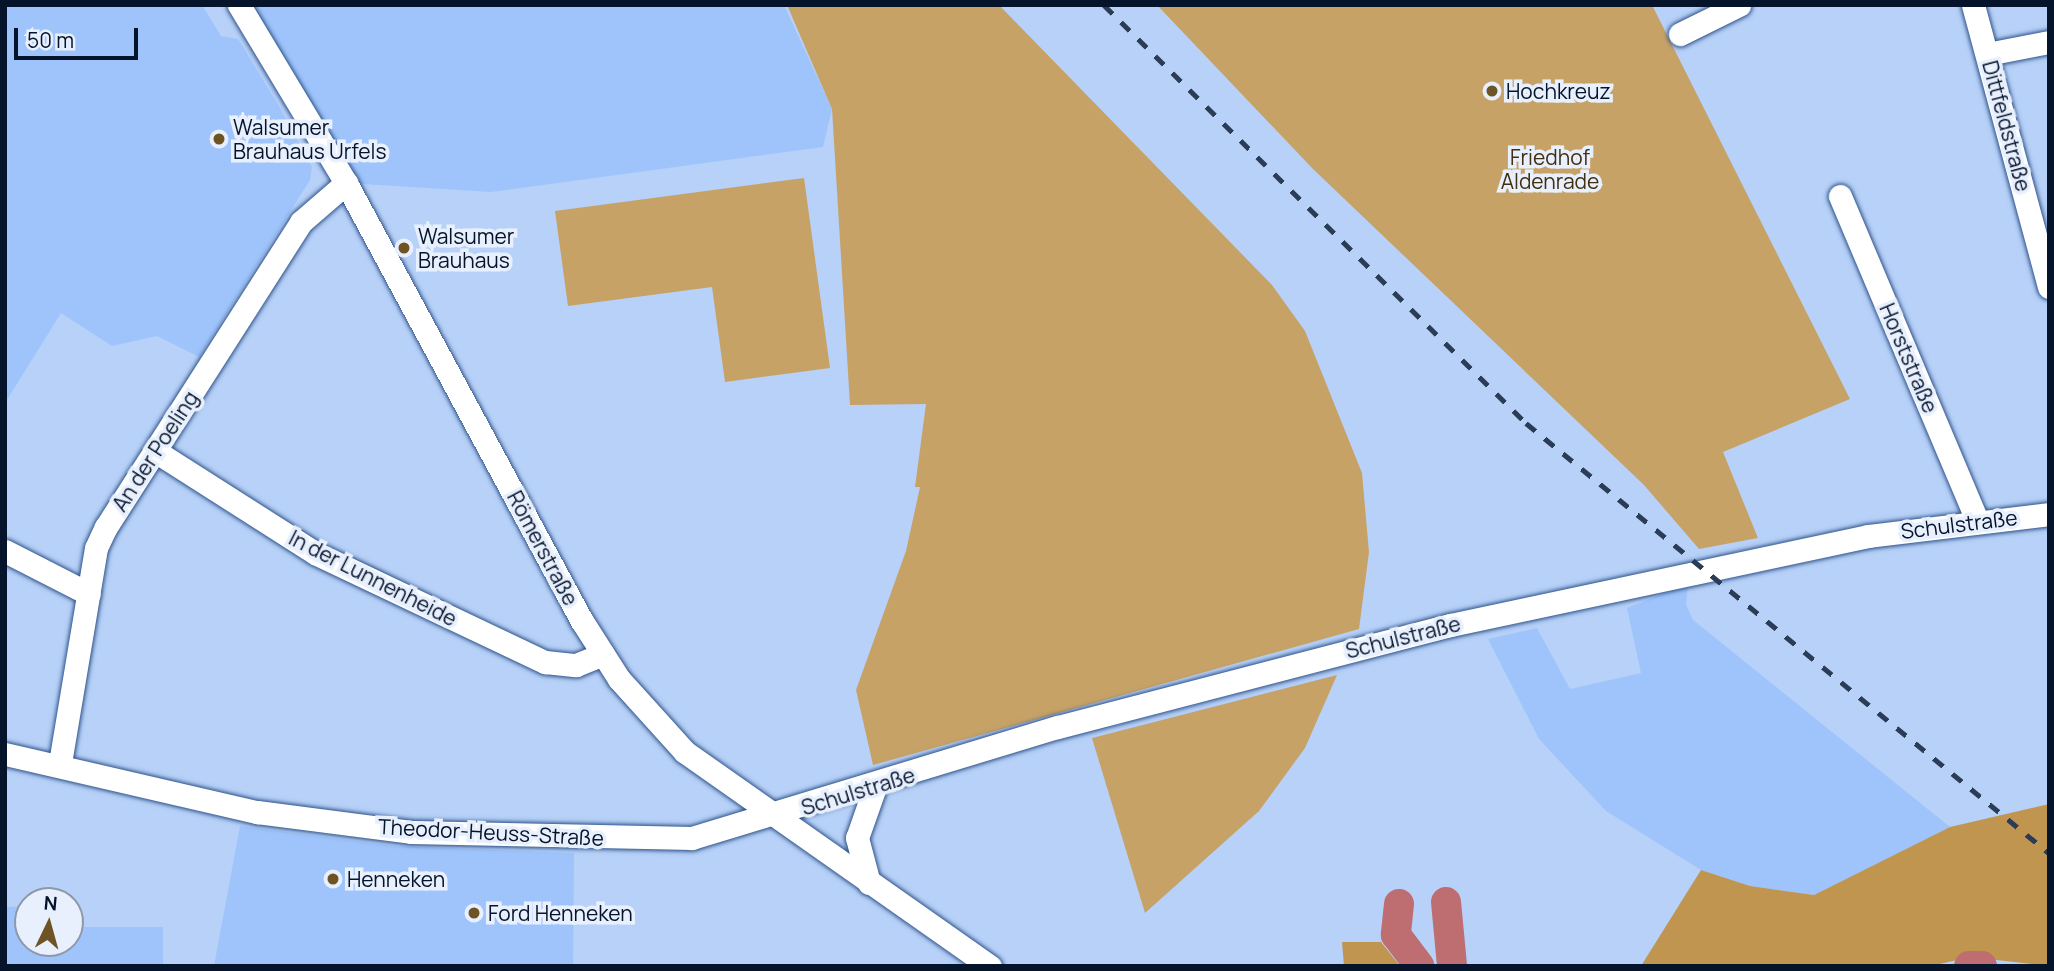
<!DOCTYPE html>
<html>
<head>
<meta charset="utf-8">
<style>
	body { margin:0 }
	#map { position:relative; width:2054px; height:971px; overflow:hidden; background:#b7d1f8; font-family:Manrope,sans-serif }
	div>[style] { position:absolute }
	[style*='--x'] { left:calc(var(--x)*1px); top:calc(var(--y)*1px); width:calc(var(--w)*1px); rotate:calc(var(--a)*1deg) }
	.built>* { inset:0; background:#9fc4fc }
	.green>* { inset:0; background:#c7a267 }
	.forest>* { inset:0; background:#c0954f }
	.river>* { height:30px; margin:-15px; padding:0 15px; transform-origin:15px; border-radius:15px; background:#be6d70 }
	.roads { filter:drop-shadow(0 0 2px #2e538b) drop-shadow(0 0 2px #2e538b) }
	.minor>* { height:23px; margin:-11.5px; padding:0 11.5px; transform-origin:11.5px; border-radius:11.5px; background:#fff }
	.rail>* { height:5px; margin-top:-2.5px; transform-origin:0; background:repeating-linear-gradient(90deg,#2b3c56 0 12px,transparent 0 24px) }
	.dots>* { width:19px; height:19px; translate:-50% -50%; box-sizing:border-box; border:4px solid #e8f0fe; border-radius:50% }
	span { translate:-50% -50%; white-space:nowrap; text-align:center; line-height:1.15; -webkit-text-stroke:7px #e8f0fe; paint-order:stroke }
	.poi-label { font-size:21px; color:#06142b }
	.left { translate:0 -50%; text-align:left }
	.street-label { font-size:21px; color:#06142b }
	.park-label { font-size:21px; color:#422f10 }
	.frame { position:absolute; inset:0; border:7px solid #06142b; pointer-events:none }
	.north { position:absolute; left:14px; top:887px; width:70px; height:70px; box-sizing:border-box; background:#e8f0fe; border:2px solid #8e98aa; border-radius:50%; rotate:5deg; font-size:19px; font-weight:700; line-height:28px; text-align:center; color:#06142b }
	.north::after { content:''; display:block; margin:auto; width:24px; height:32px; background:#6e5325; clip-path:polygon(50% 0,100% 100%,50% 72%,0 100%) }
	.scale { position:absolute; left:14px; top:28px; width:124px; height:32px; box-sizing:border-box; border:4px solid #06142b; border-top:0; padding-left:9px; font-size:21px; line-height:24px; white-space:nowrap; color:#06142b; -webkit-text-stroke:5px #e8f0fe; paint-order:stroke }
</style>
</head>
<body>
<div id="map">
	<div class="built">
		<i style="clip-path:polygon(5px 5px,202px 5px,221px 36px,238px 39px,280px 108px,312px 167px,310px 180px,199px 357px,157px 336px,112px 346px,61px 313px,5px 403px)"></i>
		<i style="clip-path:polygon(244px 5px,784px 5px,832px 109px,823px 147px,491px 192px,346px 183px)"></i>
		<i style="clip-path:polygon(1688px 584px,1686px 605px,1693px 620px,1950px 827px,1814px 895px,1750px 886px,1701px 870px,1606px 811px,1539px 739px,1488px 639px,1537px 628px,1570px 689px,1641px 673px,1627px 608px)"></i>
		<i style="clip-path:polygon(240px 826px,394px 846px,574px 853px,573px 966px,214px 966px)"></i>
		<i style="clip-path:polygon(28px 906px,28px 943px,70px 943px,70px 927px,163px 927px,163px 966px,5px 966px,5px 907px)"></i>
	</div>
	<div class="green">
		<i style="clip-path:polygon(787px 5px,999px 5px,1272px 285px,1305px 331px,1362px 473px,1369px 552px,1359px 629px,873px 765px,856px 690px,906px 551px,920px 487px,915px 487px,926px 404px,850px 405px,832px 109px)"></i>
		<i style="clip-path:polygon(1157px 5px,1652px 5px,1850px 399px,1723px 452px,1758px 538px,1699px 549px,1644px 485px,1312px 168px)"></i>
		<i style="clip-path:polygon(804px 178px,830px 368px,725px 382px,712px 287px,568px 306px,555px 211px)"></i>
		<i style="clip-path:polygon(1337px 675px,1305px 748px,1259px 811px,1145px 913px,1092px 738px)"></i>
	</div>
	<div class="forest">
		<i style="clip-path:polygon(2049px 804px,2049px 966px,1970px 957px,1931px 966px,1641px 966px,1701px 870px,1750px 886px,1814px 895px,1950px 827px)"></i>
		<i style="clip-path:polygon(1342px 942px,1381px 942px,1400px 966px,1344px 966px)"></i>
	</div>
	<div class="river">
		<i style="--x:1446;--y:902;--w:64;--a:84.6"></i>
		<i style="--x:1399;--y:904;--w:31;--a:96"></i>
		<i style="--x:1396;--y:935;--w:39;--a:53"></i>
		<i style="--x:1969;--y:966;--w:13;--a:0"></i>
	</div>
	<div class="roads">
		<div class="minor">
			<i style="--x:239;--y:5;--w:208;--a:59"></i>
			<i style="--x:346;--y:183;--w:498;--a:61.7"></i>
			<i style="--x:582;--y:621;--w:69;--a:57.5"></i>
			<i style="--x:619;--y:679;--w:98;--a:47.9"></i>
			<i style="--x:685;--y:752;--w:373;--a:35.1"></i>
			<i style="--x:1973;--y:5;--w:292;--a:74.9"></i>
			<i style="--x:1680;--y:34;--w:66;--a:-26.2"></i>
			<i style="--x:1987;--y:54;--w:63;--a:-11"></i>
			<i style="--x:1840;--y:196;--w:353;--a:67.1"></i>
			<i style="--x:155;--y:451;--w:190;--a:32.5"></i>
			<i style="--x:315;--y:553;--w:255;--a:25.4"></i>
			<i style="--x:545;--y:662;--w:31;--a:6"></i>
			<i style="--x:576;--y:665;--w:29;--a:-22"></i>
			<i style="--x:5;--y:551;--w:94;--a:27.1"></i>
			<i style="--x:5;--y:754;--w:259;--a:13"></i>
			<i style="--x:257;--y:812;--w:155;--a:7.4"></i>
			<i style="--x:411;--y:832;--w:281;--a:1.2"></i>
			<i style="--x:692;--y:838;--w:382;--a:-16.9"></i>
			<i style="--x:1058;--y:727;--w:405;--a:-14.6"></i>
			<i style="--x:1450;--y:625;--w:427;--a:-12"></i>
			<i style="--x:1868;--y:536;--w:182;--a:-6.9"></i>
			<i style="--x:60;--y:763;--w:218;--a:-80.5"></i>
			<i style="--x:96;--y:548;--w:23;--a:-65"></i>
			<i style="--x:106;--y:527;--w:362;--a:-57.4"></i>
			<i style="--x:301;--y:222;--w:60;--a:-40.9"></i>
			<i style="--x:869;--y:883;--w:47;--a:-104.9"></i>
			<i style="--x:857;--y:838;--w:54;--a:-70.6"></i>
		</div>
	</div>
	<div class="rail">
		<i style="--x:1104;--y:5;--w:594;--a:44.73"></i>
		<i style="--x:1526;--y:423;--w:677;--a:39.43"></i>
	</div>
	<div class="dots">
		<i style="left:1492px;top:91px;background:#6e5325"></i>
		<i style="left:219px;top:139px;background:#6e5325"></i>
		<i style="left:404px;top:248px;background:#6e5325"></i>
		<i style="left:333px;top:879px;background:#6e5325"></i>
		<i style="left:474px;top:913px;background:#6e5325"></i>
	</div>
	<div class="poi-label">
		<span class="left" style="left:1506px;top:91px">Hochkreuz</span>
		<span class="left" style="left:233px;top:139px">Walsumer<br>Brauhaus Urfels</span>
		<span class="left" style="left:418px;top:248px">Walsumer<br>Brauhaus</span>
		<span class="left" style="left:347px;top:879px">Henneken</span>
		<span class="left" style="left:488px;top:913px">Ford Henneken</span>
	</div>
	<div class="street-label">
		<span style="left:2007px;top:126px;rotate:75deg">Dittfeldstraße</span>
		<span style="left:1909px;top:358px;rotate:67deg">Horststraße</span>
		<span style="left:155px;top:451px;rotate:-57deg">An der Poeling</span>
		<span style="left:1959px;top:524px;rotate:-7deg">Schulstraße</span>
		<span style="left:543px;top:548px;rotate:62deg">Römerstraße</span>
		<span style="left:373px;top:578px;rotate:27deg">In der Lunnenheide</span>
		<span style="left:1403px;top:637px;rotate:-14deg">Schulstraße</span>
		<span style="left:858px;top:791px;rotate:-17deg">Schulstraße</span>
		<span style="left:491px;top:832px;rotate:3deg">Theodor-Heuss-Straße</span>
	</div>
	<div class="park-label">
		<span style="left:1550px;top:169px">Friedhof<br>Aldenrade</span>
	</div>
	<div class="frame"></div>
	<div class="north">N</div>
	<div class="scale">50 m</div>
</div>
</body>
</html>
